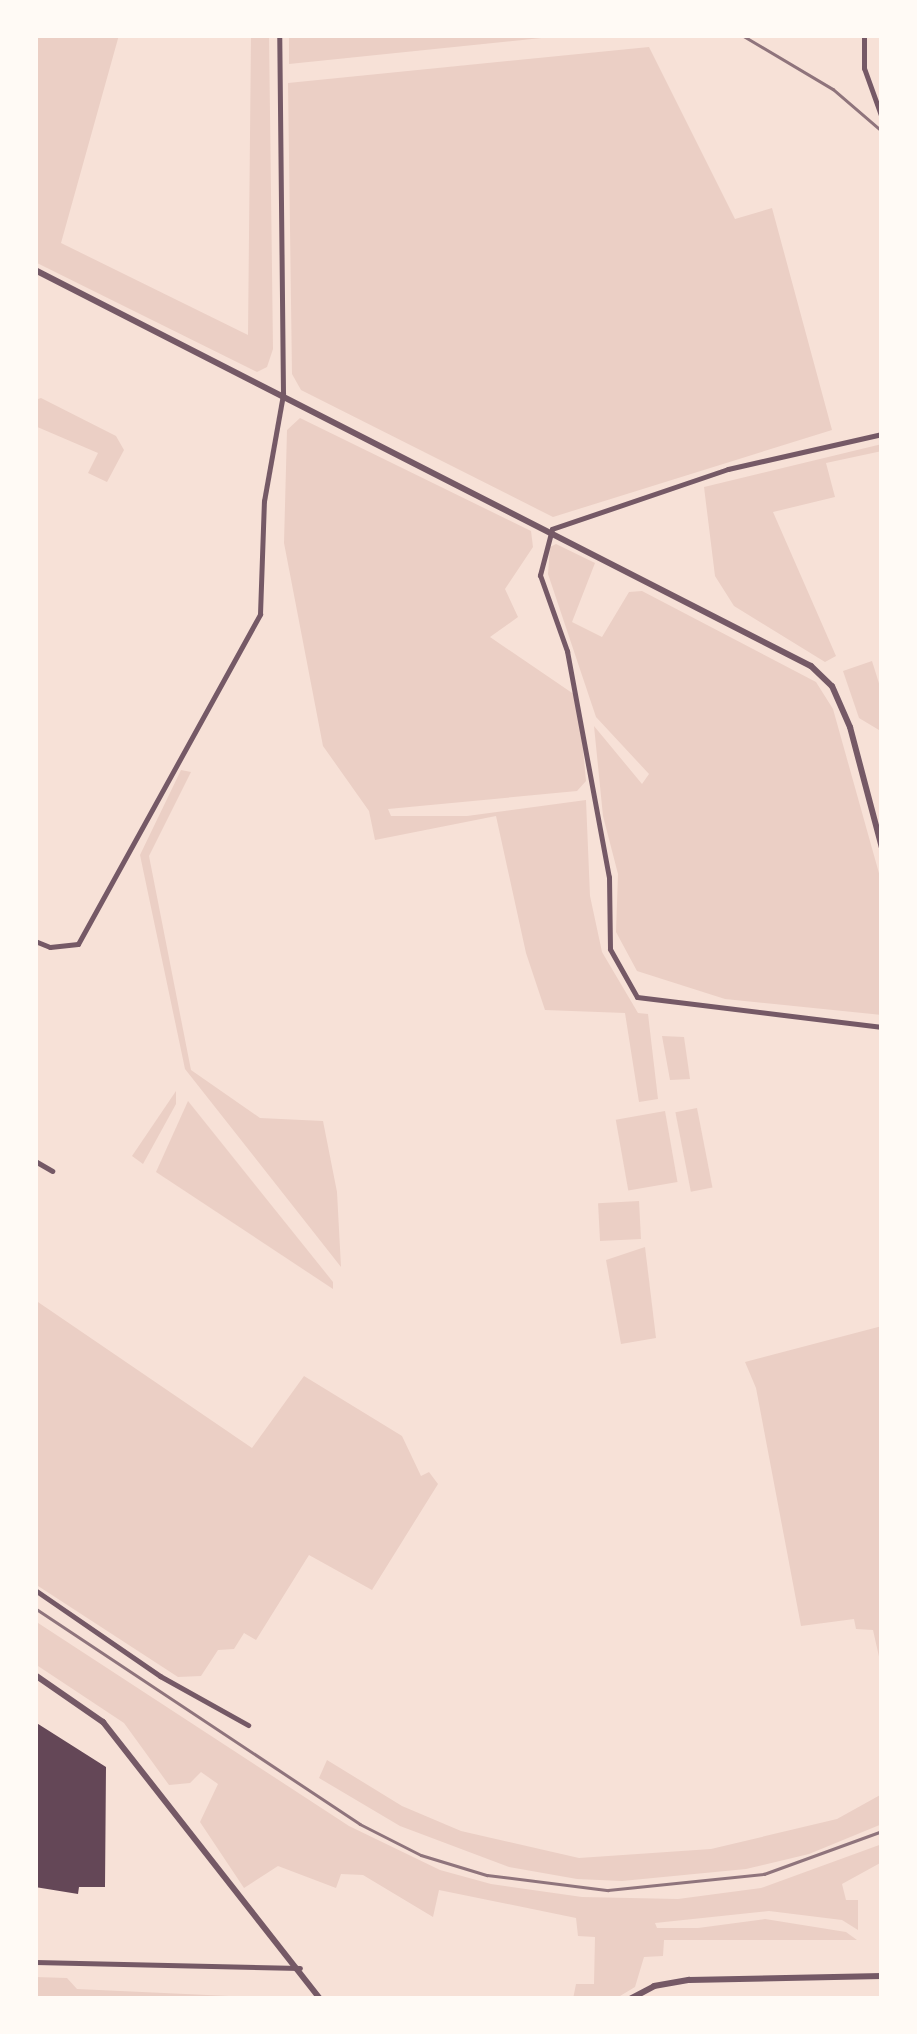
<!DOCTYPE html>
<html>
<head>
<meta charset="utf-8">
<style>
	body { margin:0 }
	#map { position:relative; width:917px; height:2034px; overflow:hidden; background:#f7e1d7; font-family:Lato,sans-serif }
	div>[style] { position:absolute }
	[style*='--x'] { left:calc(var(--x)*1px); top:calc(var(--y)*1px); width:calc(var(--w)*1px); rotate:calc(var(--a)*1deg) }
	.green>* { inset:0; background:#ebcfc5; transform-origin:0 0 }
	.building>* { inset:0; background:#644757 }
	.minor>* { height:5px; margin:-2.5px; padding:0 2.5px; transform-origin:2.5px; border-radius:2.5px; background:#755966 }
	.tertiary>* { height:6px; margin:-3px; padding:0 3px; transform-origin:3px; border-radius:3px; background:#755966 }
	.rail>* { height:2.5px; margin:-1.25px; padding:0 1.25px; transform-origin:1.25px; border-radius:1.25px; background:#8f747c }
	span { translate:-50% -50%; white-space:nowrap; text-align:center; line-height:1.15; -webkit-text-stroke:9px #fffaf5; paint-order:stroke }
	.frame { position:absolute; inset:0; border:38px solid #fffaf5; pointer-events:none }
</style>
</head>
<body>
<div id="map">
	<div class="green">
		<i style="clip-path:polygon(35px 35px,119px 35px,61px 243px,248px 335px,251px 35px,269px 35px,273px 349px,267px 367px,257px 372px,35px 262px)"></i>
		<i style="clip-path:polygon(289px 35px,570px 35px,289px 64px)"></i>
		<i style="clip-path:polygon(649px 47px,735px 219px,772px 208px,832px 430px,553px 517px,301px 390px,292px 374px,288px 83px)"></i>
		<i style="clip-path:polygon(41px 398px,116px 436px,124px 450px,107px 482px,88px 473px,98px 453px,35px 426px,35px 400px)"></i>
		<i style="clip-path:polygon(300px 418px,531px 531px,533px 547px,505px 589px,518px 617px,490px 637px,578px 697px,586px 781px,577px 791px,388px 809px,391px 816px,467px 816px,586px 800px,590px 896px,602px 952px,638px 1013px,648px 1014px,658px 1099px,639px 1102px,625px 1013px,545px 1010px,526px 953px,496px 816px,375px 840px,369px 811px,323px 746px,284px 543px,287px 430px)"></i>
		<i style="clip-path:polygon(882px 444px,882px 451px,826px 463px,835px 497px,773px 512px,836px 656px,825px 662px,734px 606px,715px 576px,704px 487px)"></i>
		<i style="clip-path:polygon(556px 544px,595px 563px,572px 622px,602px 637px,629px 592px,642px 591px,816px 682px,833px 709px,882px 884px,882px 1015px,725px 999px,637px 971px,616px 932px,618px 874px,603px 816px,594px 726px,642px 784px,649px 774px,596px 717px,548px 574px,550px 547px)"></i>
		<i style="clip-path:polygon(872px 661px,882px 693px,879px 730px,859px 718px,843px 671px)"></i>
		<i style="clip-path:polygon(181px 770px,191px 772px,149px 856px,191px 1070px,260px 1118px,323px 1121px,337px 1192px,341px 1267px,185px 1069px,140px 855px)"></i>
		<i style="clip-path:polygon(662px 1036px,684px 1037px,690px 1079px,670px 1080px)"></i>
		<i style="clip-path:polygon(176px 1091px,176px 1104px,143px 1164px,132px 1156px)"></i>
		<i style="clip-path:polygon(188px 1101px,333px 1282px,333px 1289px,156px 1172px)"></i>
		<i style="left:697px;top:1108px;width:81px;height:22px;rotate:79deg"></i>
		<i style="left:665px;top:1111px;width:72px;height:50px;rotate:80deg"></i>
		<i style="left:639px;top:1201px;width:38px;height:41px;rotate:87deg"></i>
		<i style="clip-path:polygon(645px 1247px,656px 1338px,621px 1344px,606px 1260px)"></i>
		<i style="clip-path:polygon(35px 1300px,252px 1448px,304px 1376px,402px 1436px,421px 1476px,429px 1472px,438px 1484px,372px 1590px,309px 1555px,256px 1640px,244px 1633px,234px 1649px,218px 1650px,201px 1676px,178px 1677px,35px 1584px)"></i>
		<i style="clip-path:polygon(882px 1326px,882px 1670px,873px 1630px,856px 1629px,854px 1619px,801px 1626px,756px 1388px,745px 1362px)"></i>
		<i style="clip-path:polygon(35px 1621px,349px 1826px,440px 1870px,491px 1884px,582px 1897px,678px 1899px,761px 1888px,882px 1844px,882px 1862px,842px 1884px,846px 1900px,858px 1900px,858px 1930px,842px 1920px,769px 1911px,655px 1923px,657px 1928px,698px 1928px,765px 1919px,846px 1932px,857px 1940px,664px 1940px,663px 1956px,644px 1957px,635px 1987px,615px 1999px,573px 1999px,576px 1984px,594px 1984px,595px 1937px,578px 1936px,576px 1918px,439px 1890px,433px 1917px,363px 1875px,341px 1874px,336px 1888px,278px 1866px,244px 1888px,200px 1822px,218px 1784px,201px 1772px,190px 1783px,169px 1785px,124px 1723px,35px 1664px)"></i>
		<i style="clip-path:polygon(327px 1760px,402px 1806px,461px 1831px,579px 1858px,711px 1849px,837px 1819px,882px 1794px,882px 1824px,809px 1854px,746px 1869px,622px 1881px,577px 1879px,509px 1867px,400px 1826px,319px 1778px)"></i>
		<i style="clip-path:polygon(35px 1977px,67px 1978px,77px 1989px,295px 1999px,35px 1999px)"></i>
	</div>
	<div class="building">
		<i style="clip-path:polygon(35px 1722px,106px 1767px,105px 1887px,79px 1887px,78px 1894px,35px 1887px)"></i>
	</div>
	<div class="minor">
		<i style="--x:864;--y:35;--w:33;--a:90"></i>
		<i style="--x:864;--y:68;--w:53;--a:70.2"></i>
		<i style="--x:882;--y:434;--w:158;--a:167.2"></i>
		<i style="--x:728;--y:469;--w:186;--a:161.2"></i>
		<i style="--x:552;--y:529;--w:48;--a:104.6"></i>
		<i style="--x:540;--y:575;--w:81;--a:70.4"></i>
		<i style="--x:567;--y:651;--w:230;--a:79.5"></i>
		<i style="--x:609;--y:877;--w:72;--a:89.2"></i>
		<i style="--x:610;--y:949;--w:55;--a:60.6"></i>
		<i style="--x:637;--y:997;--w:247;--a:7"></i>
		<i style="--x:35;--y:941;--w:16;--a:22"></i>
		<i style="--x:50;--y:947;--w:28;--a:-6"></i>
		<i style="--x:78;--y:944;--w:377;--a:-61.1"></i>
		<i style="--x:260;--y:614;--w:113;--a:-88"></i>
		<i style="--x:264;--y:501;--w:109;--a:-79.9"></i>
		<i style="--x:283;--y:394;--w:359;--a:-90.6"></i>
		<i style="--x:35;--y:1161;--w:20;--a:30"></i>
		<i style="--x:35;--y:1590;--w:152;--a:34.5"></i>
		<i style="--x:160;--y:1676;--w:101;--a:29.1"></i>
		<i style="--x:35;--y:1962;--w:265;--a:1.3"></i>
	</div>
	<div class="tertiary">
		<i style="--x:35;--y:270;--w:871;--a:27.04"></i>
		<i style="--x:811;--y:666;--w:29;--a:44"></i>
		<i style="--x:832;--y:686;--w:45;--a:66.3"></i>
		<i style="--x:850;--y:727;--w:125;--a:75.2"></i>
		<i style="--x:35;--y:1675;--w:83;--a:34.7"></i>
		<i style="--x:103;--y:1722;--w:352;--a:51.9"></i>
		<i style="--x:630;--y:1999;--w:27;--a:-28"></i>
		<i style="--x:654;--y:1986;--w:36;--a:-10"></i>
		<i style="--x:689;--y:1980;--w:193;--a:-1.2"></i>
	</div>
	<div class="rail">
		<i style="--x:742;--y:35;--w:106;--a:30.7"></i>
		<i style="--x:833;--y:89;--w:65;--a:40.6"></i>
		<i style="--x:35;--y:1608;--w:390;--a:33.6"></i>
		<i style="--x:360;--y:1824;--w:68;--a:26.9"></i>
		<i style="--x:421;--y:1855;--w:69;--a:16.9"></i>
		<i style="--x:487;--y:1875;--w:122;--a:7.1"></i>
		<i style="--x:608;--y:1890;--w:157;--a:-5.9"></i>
		<i style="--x:764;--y:1874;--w:126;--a:-20"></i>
	</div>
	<div class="frame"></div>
</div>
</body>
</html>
